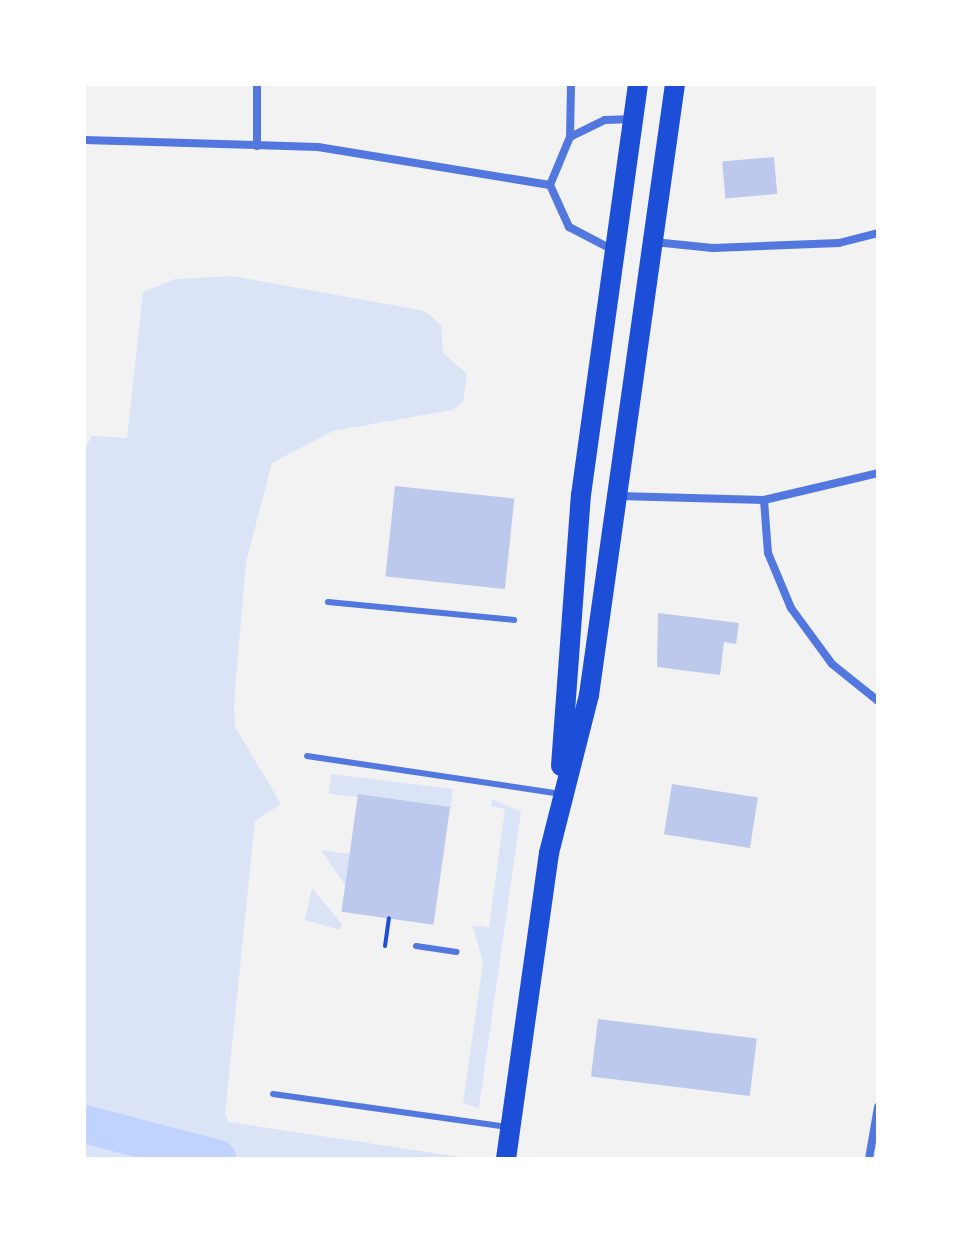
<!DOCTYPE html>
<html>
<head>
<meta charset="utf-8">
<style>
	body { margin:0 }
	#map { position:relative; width:962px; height:1243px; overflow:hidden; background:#f2f2f2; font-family:Manrope,sans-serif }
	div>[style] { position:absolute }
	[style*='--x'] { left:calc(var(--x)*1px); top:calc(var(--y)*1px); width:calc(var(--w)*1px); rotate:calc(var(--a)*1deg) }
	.green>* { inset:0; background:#dbe4f7; transform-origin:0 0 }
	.river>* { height:38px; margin:-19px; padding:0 19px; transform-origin:19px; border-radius:19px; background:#bfd3fe }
	.building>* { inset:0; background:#bdc9ec; transform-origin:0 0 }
	.path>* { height:4px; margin:-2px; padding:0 2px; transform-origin:2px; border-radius:2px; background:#1d4ed8 }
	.service>* { height:6px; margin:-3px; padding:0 3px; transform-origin:3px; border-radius:3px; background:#5277de }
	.minor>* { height:8px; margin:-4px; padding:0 4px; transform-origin:4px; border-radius:4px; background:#5277de }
	.primary>* { height:20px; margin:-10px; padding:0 10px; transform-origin:10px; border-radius:10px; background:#1d4ed8 }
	span { translate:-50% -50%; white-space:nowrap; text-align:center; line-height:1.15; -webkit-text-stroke:6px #fff; paint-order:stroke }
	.frame { position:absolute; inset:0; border:86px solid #fff; pointer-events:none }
</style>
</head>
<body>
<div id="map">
	<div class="green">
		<i style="clip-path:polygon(232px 276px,425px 311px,441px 325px,443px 353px,467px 374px,463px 402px,452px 410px,333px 431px,272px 463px,246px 562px,234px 703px,235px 727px,281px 804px,255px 821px,225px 1114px,229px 1122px,473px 1159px,84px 1159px,84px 450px,92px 436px,127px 438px,143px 292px,175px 279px)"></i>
		<i style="left:331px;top:774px;width:123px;height:20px;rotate:7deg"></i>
		<i style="clip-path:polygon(492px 799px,521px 812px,479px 1108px,463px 1103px,483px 963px,473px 926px,489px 927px,505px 809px,491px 806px)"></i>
		<i style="clip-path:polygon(321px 850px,350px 854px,345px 885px)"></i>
		<i style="clip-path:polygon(312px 888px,342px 924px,340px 930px,305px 920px)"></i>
	</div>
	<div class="river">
		<i style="--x:84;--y:1124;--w:138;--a:14.6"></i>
	</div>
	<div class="building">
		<i style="left:774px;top:157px;width:37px;height:52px;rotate:85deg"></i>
		<i style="left:395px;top:486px;width:120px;height:91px;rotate:6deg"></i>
		<i style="clip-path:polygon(658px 613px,739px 623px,736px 644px,724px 642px,720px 675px,657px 667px)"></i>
		<i style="left:672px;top:784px;width:87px;height:51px;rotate:9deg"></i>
		<i style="left:358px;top:794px;width:93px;height:119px;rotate:8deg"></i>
		<i style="left:598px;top:1019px;width:160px;height:58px;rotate:7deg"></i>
	</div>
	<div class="path">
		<i style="--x:385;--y:946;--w:28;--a:-82"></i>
	</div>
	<div class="service">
		<i style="--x:328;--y:602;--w:187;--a:5.5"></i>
		<i style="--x:307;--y:756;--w:257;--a:8.5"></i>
		<i style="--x:416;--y:946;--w:41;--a:8.3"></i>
		<i style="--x:273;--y:1094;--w:237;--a:8"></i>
	</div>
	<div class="minor">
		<i style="--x:257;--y:84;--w:62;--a:90"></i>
		<i style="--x:570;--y:137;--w:53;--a:-88.9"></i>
		<i style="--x:84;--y:140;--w:234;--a:1.7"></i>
		<i style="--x:318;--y:147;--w:235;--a:9.3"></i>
		<i style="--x:654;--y:242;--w:59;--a:5.8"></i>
		<i style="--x:713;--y:248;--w:126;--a:-2.3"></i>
		<i style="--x:839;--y:243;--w:40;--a:-14.4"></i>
		<i style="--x:615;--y:251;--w:52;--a:-152.4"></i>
		<i style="--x:569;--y:227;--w:46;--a:-114.3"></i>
		<i style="--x:550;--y:185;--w:52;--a:-67.4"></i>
		<i style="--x:570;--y:137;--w:39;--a:-26"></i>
		<i style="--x:605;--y:120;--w:27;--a:-2"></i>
		<i style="--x:619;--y:496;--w:145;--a:1.6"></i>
		<i style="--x:764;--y:500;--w:117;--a:-13.3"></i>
		<i style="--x:764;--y:500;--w:53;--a:85.7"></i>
		<i style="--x:768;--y:553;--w:60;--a:67.3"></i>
		<i style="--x:791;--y:608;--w:69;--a:53.8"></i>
		<i style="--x:832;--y:664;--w:59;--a:38.8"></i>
		<i style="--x:869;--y:1159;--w:53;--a:-80.2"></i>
	</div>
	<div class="primary">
		<i style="--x:561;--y:766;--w:272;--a:-85.8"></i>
		<i style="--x:581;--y:495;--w:415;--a:-82.1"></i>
		<i style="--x:506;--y:1159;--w:309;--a:-82"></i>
		<i style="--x:549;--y:853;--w:163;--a:-75.8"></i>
		<i style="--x:589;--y:695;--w:617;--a:-81.99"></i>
	</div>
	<div class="frame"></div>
</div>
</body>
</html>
